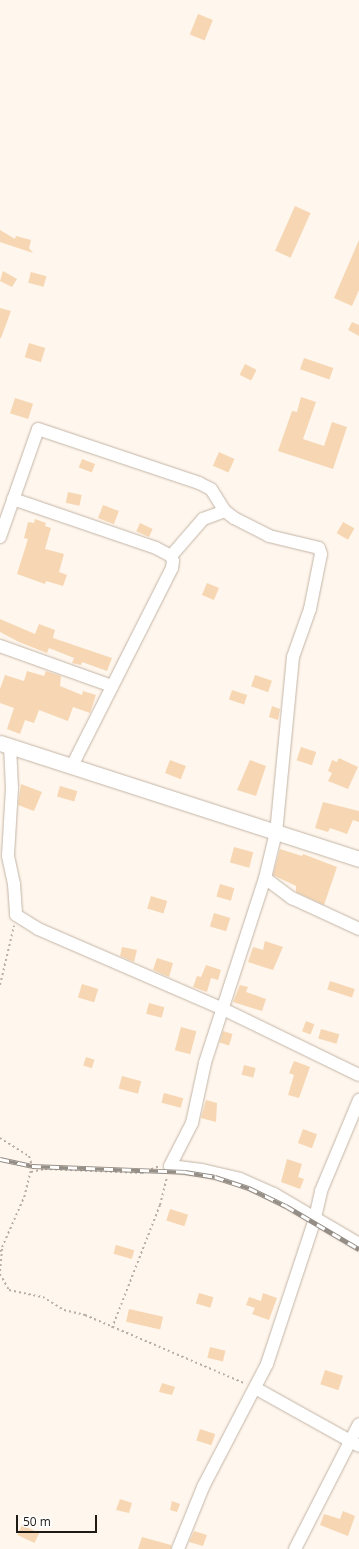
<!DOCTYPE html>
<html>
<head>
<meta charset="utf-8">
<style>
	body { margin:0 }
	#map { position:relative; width:359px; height:1549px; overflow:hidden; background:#fff6ed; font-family:"Open Sans",sans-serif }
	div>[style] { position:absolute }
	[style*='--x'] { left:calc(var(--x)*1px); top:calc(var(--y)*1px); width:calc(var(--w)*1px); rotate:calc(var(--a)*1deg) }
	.building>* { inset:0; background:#f7d7b3; transform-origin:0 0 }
	.path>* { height:2px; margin-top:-1px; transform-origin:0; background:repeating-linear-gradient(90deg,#b7b0a8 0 2px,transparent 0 5px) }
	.roads { filter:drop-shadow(0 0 1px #c3b5a6) drop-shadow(0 0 1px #c3b5a6) }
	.minor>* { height:12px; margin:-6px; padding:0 6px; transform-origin:6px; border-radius:6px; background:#fff }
	.major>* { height:15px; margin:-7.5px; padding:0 7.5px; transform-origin:7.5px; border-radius:7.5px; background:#fff }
	.rail>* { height:4.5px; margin-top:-2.25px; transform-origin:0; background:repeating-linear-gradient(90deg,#fff 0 9px,#958e87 0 18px); box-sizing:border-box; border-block:1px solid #958e87 }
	span { translate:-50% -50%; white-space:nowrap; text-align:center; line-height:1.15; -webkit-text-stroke:3px #fff; paint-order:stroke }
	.scale { position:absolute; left:16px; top:1515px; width:81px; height:18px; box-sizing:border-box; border:2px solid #1f1a14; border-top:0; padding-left:5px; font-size:12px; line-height:14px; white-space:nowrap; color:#1f1a14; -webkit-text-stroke:3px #fff; paint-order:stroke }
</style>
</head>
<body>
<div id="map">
	<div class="building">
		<i style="left:198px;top:14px;width:16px;height:22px;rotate:22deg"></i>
		<i style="left:295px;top:206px;width:17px;height:49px;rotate:24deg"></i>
		<i style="clip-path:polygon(0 230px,15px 239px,16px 236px,31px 240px,29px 248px,33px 253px,0 242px)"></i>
		<i style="clip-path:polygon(359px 240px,359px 290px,352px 306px,334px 298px)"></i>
		<i style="clip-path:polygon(3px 271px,17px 279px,12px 287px,0 281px)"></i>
		<i style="left:31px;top:272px;width:16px;height:11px;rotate:15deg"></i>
		<i style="clip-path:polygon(0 308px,11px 311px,1px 338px,0 338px)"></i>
		<i style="clip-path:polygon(352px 322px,359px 325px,359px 336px,348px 330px)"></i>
		<i style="left:29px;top:343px;width:17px;height:15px;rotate:17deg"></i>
		<i style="left:304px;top:358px;width:31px;height:12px;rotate:19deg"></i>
		<i style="left:245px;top:364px;width:13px;height:12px;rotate:27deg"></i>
		<i style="clip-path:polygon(301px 397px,316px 402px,303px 439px,324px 446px,332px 422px,347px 427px,333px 469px,278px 451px,292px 411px,297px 412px)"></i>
		<i style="left:15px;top:398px;width:19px;height:16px;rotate:18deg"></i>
		<i style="left:219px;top:452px;width:17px;height:15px;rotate:24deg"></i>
		<i style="left:82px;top:459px;width:14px;height:9px;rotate:21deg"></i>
		<i style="left:68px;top:492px;width:14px;height:11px;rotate:12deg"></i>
		<i style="left:103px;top:505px;width:17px;height:14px;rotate:21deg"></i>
		<i style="clip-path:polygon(35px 519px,46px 523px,45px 526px,51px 528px,45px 549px,64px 554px,59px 572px,67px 575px,63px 586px,46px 581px,45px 584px,17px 574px,28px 539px,24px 538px,28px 522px,34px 523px)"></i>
		<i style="left:343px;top:522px;width:13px;height:13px;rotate:29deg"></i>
		<i style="left:140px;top:523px;width:14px;height:9px;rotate:25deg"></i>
		<i style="left:207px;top:583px;width:13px;height:13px;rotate:23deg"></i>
		<i style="clip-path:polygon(0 619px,35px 634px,39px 624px,55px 630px,53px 638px,112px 658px,107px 671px,82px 662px,81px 665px,72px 663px,74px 658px,49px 648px,47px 653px,19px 642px,0 632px)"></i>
		<i style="clip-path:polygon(27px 671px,44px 676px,46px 671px,61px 676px,60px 686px,82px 695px,83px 691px,96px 695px,90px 713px,73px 707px,68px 721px,39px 710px,34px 723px,25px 720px,20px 734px,7px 729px,14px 708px,0 703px,0 689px,5px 675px,24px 681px)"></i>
		<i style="left:255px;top:675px;width:18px;height:12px;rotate:19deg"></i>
		<i style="left:232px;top:690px;width:16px;height:10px;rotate:18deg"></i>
		<i style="clip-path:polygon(272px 706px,280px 709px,278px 720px,269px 717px)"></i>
		<i style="left:301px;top:747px;width:16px;height:14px;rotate:18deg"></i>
		<i style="clip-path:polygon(339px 758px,358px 767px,348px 789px,328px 781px,332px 773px,328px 771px,332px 760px,337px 762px)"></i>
		<i style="left:170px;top:760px;width:17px;height:14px;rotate:21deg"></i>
		<i style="clip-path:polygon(250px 760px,266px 766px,256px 796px,237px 790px)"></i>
		<i style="clip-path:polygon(21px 784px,42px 792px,34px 811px,18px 805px)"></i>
		<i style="left:60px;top:786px;width:18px;height:11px;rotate:16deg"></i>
		<i style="clip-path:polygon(323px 802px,359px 811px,359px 822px,353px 820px,347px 834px,330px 828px,328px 832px,315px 828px)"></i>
		<i style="left:234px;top:847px;width:20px;height:16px;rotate:15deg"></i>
		<i style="clip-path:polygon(280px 849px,302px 856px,303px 854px,337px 867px,324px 905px,296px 892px,296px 886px,273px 875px)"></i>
		<i style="left:220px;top:884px;width:15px;height:13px;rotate:16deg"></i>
		<i style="left:151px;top:896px;width:17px;height:13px;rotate:17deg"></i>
		<i style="left:214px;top:913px;width:17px;height:14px;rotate:17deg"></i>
		<i style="clip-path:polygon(265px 941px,283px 947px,273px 970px,248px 962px,253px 947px,263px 950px)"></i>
		<i style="clip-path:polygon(122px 947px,137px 950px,134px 962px,120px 956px)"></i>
		<i style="clip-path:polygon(157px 958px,173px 963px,169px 977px,153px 970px)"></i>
		<i style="clip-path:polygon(206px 965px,221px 970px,218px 980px,211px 978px,207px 992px,193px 987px,197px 976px,201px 977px)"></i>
		<i style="left:330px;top:981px;width:26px;height:9px;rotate:18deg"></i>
		<i style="left:82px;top:984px;width:17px;height:14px;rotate:17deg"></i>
		<i style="clip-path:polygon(240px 985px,248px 987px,246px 992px,266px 999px,262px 1011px,233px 1002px)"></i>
		<i style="left:149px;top:1003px;width:16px;height:11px;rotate:15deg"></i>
		<i style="left:306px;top:1021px;width:9px;height:11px;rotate:21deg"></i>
		<i style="left:181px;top:1027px;width:16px;height:24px;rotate:15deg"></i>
		<i style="left:321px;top:1029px;width:19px;height:10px;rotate:16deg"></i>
		<i style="left:223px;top:1031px;width:10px;height:12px;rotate:17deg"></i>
		<i style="left:86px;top:1057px;width:9px;height:9px;rotate:18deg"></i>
		<i style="clip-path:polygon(294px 1061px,310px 1067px,299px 1098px,288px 1095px,294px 1075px,289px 1073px)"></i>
		<i style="left:244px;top:1065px;width:12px;height:10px;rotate:14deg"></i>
		<i style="left:122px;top:1076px;width:20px;height:13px;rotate:15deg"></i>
		<i style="left:164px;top:1093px;width:20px;height:10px;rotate:15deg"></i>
		<i style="clip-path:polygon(206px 1100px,217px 1103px,216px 1122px,201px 1118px)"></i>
		<i style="left:303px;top:1129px;width:15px;height:15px;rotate:20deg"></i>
		<i style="clip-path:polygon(287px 1159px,302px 1164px,298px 1177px,304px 1179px,300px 1189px,281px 1182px)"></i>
		<i style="left:170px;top:1209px;width:19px;height:12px;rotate:18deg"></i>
		<i style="left:116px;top:1245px;width:19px;height:9px;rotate:16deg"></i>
		<i style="left:199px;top:1293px;width:15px;height:11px;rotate:16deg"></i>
		<i style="clip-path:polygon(263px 1293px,277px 1298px,269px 1320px,252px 1314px,255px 1308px,246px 1305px,249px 1297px,261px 1301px)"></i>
		<i style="left:129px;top:1309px;width:35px;height:13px;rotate:13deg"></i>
		<i style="left:210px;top:1347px;width:16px;height:11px;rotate:14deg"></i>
		<i style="left:325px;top:1370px;width:19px;height:15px;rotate:18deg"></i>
		<i style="clip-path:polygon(162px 1383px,175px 1387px,172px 1395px,159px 1392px)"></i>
		<i style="left:200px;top:1429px;width:16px;height:12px;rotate:18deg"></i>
		<i style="clip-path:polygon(120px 1499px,132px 1503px,129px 1513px,116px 1510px)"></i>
		<i style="clip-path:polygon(172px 1501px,180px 1504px,177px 1512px,170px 1510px)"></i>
		<i style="clip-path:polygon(343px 1511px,355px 1516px,348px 1536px,320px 1525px,324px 1514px,340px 1519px)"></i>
		<i style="left:22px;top:1525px;width:19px;height:11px;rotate:25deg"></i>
		<i style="clip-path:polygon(194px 1531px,207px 1535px,203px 1546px,189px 1542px)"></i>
		<i style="clip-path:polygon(142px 1537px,171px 1545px,171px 1549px,138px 1549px)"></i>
	</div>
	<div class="path">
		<i style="--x:0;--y:985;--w:61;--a:-76.7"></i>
		<i style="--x:0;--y:1138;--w:34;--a:32"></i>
		<i style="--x:29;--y:1156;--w:10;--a:73"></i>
		<i style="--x:32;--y:1166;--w:30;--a:104"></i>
		<i style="--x:25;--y:1195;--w:62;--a:113.7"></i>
		<i style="--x:31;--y:1172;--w:14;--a:-12"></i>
		<i style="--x:45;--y:1169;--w:97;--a:2.4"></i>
		<i style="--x:142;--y:1173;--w:18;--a:-22"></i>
		<i style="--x:2;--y:1249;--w:25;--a:95"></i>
		<i style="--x:0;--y:1274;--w:18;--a:61"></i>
		<i style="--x:9;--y:1290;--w:35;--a:12"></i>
		<i style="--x:43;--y:1297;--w:25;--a:32"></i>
		<i style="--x:64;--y:1310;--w:22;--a:13"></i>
		<i style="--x:85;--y:1315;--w:175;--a:23.2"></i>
		<i style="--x:112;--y:1328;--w:132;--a:-68.7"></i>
		<i style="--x:160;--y:1205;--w:29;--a:-76"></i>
	</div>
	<div class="roads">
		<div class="minor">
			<i style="--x:13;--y:499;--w:151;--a:18.9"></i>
			<i style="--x:156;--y:548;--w:17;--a:28"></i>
			<i style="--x:171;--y:556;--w:5;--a:68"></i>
			<i style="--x:173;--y:561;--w:7;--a:98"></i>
			<i style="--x:172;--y:568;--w:222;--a:116.8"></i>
			<i style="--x:0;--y:537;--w:114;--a:-70.6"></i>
			<i style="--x:38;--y:429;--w:170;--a:18.5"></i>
			<i style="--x:199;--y:483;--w:13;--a:27"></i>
			<i style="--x:211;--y:489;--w:26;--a:58"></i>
			<i style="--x:225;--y:511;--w:11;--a:38"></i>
			<i style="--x:234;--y:518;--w:39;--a:27"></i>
			<i style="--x:269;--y:536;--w:51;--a:13.5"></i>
			<i style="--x:319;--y:548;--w:6;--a:72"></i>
			<i style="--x:321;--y:554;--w:56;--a:101.3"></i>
			<i style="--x:310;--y:609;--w:51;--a:109.5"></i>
			<i style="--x:293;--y:657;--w:176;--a:95.5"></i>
			<i style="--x:276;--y:832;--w:47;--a:103.4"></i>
			<i style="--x:265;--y:878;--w:194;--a:108"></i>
			<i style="--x:205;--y:1063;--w:61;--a:102.2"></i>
			<i style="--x:192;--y:1123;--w:48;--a:117.1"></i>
			<i style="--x:170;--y:1166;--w:32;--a:7"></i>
			<i style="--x:202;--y:1170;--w:39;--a:13"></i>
			<i style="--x:240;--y:1179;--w:37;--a:24"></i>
			<i style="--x:274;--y:1194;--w:99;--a:30.5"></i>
			<i style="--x:171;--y:556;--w:49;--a:-49.1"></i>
			<i style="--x:203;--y:519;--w:23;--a:-20"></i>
			<i style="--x:0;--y:646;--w:119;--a:19.7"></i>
			<i style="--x:10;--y:746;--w:42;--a:87.3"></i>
			<i style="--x:12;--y:788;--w:68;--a:93.4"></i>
			<i style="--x:8;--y:856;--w:29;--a:78"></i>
			<i style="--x:14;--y:884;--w:31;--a:86"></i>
			<i style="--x:16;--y:915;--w:26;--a:32"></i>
			<i style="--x:38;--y:929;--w:202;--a:23.4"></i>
			<i style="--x:223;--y:1009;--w:151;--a:25.9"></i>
			<i style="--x:265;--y:878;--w:34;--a:37"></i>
			<i style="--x:292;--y:898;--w:74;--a:24.8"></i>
			<i style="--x:255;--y:1388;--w:119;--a:29.1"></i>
			<i style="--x:178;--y:1549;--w:67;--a:-68"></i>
			<i style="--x:203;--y:1487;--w:139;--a:-62.5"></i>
			<i style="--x:267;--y:1364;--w:150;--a:-71.7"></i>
			<i style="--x:314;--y:1222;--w:32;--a:-77"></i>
			<i style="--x:321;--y:1191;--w:99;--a:-67.3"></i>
			<i style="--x:295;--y:1549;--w:140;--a:-62.9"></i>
		</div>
		<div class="major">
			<i style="--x:0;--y:743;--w:377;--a:17.9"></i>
		</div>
	</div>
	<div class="rail">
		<i style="--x:0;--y:1159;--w:33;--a:12"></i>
		<i style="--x:32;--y:1166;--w:153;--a:2.2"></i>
		<i style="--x:185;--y:1172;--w:30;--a:9"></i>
		<i style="--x:215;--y:1177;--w:36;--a:18"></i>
		<i style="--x:249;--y:1188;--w:41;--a:25.9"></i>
		<i style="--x:286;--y:1206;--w:85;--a:30.5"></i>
	</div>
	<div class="scale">50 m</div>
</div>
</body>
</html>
